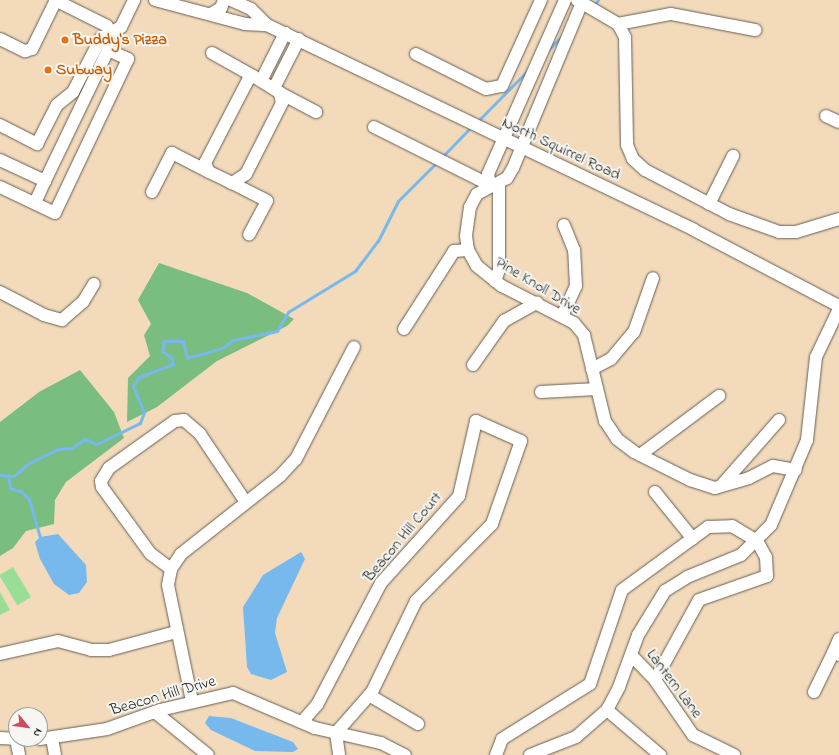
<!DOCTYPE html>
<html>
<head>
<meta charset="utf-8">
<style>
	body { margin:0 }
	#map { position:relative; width:839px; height:755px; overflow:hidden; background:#f2dabb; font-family:"Indie Flower",sans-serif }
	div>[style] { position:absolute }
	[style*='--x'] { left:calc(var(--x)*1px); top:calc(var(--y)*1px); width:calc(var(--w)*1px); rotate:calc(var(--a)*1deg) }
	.green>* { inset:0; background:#99de97; transform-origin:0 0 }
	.forest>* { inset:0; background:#7abd80 }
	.water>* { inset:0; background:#78b9ed }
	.stream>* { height:3px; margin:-1.5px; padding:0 1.5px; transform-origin:1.5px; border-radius:1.5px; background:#78b9ed }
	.roads { filter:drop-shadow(0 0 1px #675e54) drop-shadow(0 0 1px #675e54) }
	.minor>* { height:12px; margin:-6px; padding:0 6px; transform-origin:6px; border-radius:6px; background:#fff }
	.dots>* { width:11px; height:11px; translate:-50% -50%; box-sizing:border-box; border:2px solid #f6f6f2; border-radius:50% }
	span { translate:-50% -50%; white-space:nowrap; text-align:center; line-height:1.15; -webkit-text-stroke:4px #f6f6f2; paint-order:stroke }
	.food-label { font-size:16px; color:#c56008; font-weight:700 }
	.left { translate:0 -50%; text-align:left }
	.street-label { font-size:16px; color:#1c1c1c }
	.north { position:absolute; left:8px; top:707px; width:40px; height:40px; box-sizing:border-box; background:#f6f6f2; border:1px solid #9f9f9c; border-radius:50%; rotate:119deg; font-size:11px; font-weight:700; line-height:16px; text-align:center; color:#1c1c1c }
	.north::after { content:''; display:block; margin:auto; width:14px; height:18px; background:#d1495b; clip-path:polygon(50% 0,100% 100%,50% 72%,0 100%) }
</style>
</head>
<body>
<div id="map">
	<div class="green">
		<i style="left:13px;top:567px;width:35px;height:16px;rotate:59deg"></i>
		<i style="clip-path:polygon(0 592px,10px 610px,0 615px)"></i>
	</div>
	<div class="forest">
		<i style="clip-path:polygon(159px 263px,247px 293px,294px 319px,287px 326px,217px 361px,157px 407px,127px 422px,128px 378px,150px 356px,144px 335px,151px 324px,138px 300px)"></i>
		<i style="clip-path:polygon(80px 370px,114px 412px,124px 438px,66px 482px,55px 500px,54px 524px,26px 531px,13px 548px,0 556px,0 422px,39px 392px)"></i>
	</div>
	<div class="water">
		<i style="clip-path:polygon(58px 534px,86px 565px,87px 582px,79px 593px,69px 595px,54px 584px,40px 559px,35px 542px,40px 537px)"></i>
		<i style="clip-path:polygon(301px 552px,305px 559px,277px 618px,275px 633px,287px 672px,271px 680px,251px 674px,247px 667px,243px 607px,263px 575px)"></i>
		<i style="clip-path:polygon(209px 716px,231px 718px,293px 742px,298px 749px,293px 752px,255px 751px,211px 730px,205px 723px)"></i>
	</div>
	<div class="stream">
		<i style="--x:593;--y:6;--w:8;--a:-50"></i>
		<i style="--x:547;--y:51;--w:23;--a:-45"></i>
		<i style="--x:477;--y:122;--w:74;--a:-45.5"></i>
		<i style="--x:442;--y:157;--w:42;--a:-46"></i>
		<i style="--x:0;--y:475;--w:14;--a:4"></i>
		<i style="--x:14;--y:476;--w:20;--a:-41"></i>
		<i style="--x:29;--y:463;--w:32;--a:-26"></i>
		<i style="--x:58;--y:449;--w:14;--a:-4"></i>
		<i style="--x:72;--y:448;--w:16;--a:-35"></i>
		<i style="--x:85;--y:439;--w:13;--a:23"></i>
		<i style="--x:97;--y:444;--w:48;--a:-26"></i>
		<i style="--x:140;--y:423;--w:12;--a:-70"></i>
		<i style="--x:144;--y:412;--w:28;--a:-113"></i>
		<i style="--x:133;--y:386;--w:11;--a:-56"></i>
		<i style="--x:139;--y:377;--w:36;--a:-21"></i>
		<i style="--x:173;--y:364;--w:7;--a:-106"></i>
		<i style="--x:171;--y:357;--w:11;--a:-146"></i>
		<i style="--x:162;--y:351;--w:10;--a:-79"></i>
		<i style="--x:164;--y:341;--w:19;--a:0"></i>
		<i style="--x:183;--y:341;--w:17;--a:77"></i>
		<i style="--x:187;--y:358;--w:36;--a:-16"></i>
		<i style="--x:222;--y:348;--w:14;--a:-36"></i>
		<i style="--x:233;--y:340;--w:45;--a:-11.6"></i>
		<i style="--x:277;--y:331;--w:22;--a:-60"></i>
		<i style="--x:288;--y:312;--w:79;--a:-31.5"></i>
		<i style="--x:355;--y:271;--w:38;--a:-53"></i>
		<i style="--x:378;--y:241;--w:45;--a:-63.4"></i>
		<i style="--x:398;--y:201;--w:57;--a:-45"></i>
		<i style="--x:8;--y:475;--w:13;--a:81"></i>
		<i style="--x:10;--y:488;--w:13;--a:18"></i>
		<i style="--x:22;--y:492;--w:10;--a:45"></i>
		<i style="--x:29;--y:499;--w:40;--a:74"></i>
	</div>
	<div class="roads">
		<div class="minor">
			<i style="--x:55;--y:0;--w:58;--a:26.6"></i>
			<i style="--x:107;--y:26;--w:8;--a:67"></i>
			<i style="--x:155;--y:0;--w:93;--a:14.9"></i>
			<i style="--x:245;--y:24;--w:22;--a:3"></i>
			<i style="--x:231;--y:0;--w:22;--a:24"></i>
			<i style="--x:251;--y:9;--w:23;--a:45"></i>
			<i style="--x:267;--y:25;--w:474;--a:25.6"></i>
			<i style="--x:694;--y:230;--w:164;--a:27.7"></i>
			<i style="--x:577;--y:0;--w:48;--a:30.3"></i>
			<i style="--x:618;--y:24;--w:15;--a:62"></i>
			<i style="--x:625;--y:37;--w:108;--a:88.9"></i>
			<i style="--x:627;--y:145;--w:15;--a:67"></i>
			<i style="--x:633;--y:159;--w:16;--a:43"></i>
			<i style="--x:645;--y:170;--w:95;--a:27.6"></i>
			<i style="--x:729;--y:214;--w:53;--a:19.8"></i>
			<i style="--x:779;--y:232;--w:17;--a:0"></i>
			<i style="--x:796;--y:232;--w:45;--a:-16.8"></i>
			<i style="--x:583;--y:0;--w:182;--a:112.6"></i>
			<i style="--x:513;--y:168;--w:12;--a:121"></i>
			<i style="--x:507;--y:178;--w:34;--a:152"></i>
			<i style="--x:477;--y:194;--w:15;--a:118"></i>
			<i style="--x:470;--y:207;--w:29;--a:98"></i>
			<i style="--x:466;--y:236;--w:14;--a:82"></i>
			<i style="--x:468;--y:250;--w:18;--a:61"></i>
			<i style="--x:477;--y:266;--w:32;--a:39"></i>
			<i style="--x:502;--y:286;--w:81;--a:27.2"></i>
			<i style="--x:574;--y:323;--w:16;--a:50"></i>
			<i style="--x:584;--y:335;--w:89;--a:76.3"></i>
			<i style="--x:605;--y:421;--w:22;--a:56"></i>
			<i style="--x:617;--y:439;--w:21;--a:37"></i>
			<i style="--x:634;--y:452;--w:63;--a:26.6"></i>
			<i style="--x:690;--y:480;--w:26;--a:18"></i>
			<i style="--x:715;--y:488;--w:35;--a:-16"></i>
			<i style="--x:749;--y:478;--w:27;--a:-27"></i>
			<i style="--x:773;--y:466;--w:23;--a:10"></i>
			<i style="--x:211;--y:14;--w:12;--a:-31"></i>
			<i style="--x:221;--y:8;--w:9;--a:-69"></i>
			<i style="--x:618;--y:24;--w:54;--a:-10.7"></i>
			<i style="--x:671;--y:14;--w:86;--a:10.8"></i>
			<i style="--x:0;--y:39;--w:28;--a:26"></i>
			<i style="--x:25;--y:51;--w:7;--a:-16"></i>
			<i style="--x:32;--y:49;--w:55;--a:-63.9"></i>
			<i style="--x:212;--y:53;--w:47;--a:29.3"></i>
			<i style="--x:416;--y:54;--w:78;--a:26.6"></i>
			<i style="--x:486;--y:89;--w:16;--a:-11"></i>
			<i style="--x:502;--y:86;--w:94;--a:-65.6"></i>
			<i style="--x:253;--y:76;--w:32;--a:32"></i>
			<i style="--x:280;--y:93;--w:10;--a:79"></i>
			<i style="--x:282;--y:103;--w:80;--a:116.9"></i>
			<i style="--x:246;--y:174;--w:17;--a:147"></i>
			<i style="--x:232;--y:183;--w:25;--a:-154"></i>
			<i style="--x:209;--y:172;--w:10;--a:-114"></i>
			<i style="--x:205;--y:163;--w:93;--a:-62.6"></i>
			<i style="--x:248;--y:80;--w:6;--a:-39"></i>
			<i style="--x:261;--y:81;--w:54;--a:-63.4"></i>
			<i style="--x:274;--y:88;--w:55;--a:-63"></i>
			<i style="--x:280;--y:93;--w:41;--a:27.8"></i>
			<i style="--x:826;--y:116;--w:14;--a:25"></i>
			<i style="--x:0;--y:125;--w:42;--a:27.2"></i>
			<i style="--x:37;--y:144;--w:44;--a:-62.9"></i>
			<i style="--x:57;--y:105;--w:21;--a:-39"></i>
			<i style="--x:73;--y:92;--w:61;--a:-62.6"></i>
			<i style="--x:101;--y:38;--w:23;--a:-29"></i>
			<i style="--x:121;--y:27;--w:30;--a:-64"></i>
			<i style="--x:374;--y:127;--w:130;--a:26.6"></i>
			<i style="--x:0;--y:160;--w:50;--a:25"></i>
			<i style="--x:45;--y:181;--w:145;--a:-64.3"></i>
			<i style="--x:108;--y:50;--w:22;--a:24"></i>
			<i style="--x:128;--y:59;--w:170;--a:115.4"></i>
			<i style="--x:55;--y:213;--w:61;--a:-154.7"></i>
			<i style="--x:232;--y:183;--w:39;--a:27"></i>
			<i style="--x:267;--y:201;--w:38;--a:118"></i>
			<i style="--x:490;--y:185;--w:11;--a:-100"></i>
			<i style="--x:488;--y:174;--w:190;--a:-66.1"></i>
			<i style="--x:152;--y:192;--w:44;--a:-62.9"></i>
			<i style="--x:172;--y:153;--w:42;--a:27.2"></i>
			<i style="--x:35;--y:203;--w:24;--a:-66"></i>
			<i style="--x:709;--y:204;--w:54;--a:-63.4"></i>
			<i style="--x:495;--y:281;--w:12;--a:-70"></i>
			<i style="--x:499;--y:270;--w:87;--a:-90"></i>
			<i style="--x:0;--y:292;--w:50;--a:27.6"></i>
			<i style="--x:44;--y:315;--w:19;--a:16"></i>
			<i style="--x:62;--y:320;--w:28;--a:-41"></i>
			<i style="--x:83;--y:302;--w:21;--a:-59"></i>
			<i style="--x:562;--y:316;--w:33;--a:-65"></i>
			<i style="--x:576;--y:286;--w:36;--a:-93"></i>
			<i style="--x:574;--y:250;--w:27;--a:-112"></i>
			<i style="--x:404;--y:329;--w:93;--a:-57.3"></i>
			<i style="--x:454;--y:251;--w:14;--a:-4"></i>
			<i style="--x:473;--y:365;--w:54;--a:-54.8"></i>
			<i style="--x:504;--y:321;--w:38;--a:-29"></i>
			<i style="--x:592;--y:369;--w:21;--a:-28"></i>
			<i style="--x:611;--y:359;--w:35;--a:-50"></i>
			<i style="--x:634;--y:332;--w:57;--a:-70.6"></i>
			<i style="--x:541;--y:392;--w:56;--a:-3.1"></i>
			<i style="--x:640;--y:455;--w:99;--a:-36.8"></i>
			<i style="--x:721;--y:486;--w:88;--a:-48.7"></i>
			<i style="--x:655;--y:492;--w:60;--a:51"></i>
			<i style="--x:171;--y:569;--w:26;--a:-143"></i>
			<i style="--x:150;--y:553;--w:82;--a:-126"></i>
			<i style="--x:102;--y:487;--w:6;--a:-99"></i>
			<i style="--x:101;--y:481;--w:15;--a:-58"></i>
			<i style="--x:109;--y:468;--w:81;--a:-35.5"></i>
			<i style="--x:175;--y:421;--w:9;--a:-6"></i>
			<i style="--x:184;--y:420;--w:21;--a:41"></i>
			<i style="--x:200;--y:434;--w:81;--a:56.1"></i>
			<i style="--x:839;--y:639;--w:15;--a:113"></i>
			<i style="--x:833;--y:653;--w:6;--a:18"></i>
			<i style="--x:0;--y:654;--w:59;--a:-12.6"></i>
			<i style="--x:58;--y:641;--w:34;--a:15"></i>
			<i style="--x:91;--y:650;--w:18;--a:0"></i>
			<i style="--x:109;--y:650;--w:69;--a:-15"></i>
			<i style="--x:631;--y:655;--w:35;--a:46"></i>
			<i style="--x:655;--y:680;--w:67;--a:55.4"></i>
			<i style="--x:693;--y:735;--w:46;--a:26"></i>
			<i style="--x:814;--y:692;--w:43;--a:-64"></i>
			<i style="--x:369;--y:695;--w:57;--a:30.6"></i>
			<i style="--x:192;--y:701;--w:118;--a:-101.7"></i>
			<i style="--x:168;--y:585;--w:16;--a:-79"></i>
			<i style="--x:171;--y:569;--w:18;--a:-56"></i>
			<i style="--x:181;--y:554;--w:126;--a:-38.2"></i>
			<i style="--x:280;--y:476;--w:23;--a:-47"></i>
			<i style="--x:296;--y:459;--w:126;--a:-62.6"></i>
			<i style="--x:607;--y:710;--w:70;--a:40.3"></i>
			<i style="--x:155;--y:712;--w:68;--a:39.1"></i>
			<i style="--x:302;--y:722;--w:23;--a:-49"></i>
			<i style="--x:317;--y:705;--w:138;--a:-62.3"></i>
			<i style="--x:381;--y:583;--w:117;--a:-48.1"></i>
			<i style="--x:459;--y:496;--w:77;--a:-77.2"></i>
			<i style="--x:476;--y:421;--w:49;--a:24"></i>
			<i style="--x:521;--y:441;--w:88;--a:109.3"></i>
			<i style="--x:492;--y:524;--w:108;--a:134.6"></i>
			<i style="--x:416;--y:601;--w:101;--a:115.8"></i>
			<i style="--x:372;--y:692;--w:55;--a:131.3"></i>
			<i style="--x:336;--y:733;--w:22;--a:82"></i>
			<i style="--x:0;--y:738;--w:19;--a:3"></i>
			<i style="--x:52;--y:738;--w:17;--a:80"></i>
			<i style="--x:16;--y:739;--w:16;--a:79"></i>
			<i style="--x:40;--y:739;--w:68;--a:-8.5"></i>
			<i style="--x:107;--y:729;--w:56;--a:-19.7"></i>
			<i style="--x:160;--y:710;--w:75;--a:-13.1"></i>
			<i style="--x:233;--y:693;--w:89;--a:23.1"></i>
			<i style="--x:315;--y:728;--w:68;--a:12.8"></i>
			<i style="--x:381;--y:743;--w:27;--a:27"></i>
			<i style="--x:496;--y:755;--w:17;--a:-69"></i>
			<i style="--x:502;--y:739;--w:104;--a:-32"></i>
			<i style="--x:590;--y:684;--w:99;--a:-71.2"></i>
			<i style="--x:622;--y:590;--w:107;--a:-36.2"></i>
			<i style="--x:708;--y:527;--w:24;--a:-2"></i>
			<i style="--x:732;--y:526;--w:29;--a:31"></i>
			<i style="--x:757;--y:541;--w:18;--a:61"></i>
			<i style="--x:766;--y:557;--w:19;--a:87"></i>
			<i style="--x:767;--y:576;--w:72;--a:160.6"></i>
			<i style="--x:699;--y:600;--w:91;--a:118.8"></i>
			<i style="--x:530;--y:755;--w:49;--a:-21.4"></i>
			<i style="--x:576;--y:737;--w:41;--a:-41.1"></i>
			<i style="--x:607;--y:710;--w:26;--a:-62"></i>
			<i style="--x:619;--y:687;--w:55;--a:-69.9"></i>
			<i style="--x:638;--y:635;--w:52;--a:-58.5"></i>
			<i style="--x:665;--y:591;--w:26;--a:-32"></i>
			<i style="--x:687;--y:577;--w:58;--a:-22.2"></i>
			<i style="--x:741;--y:555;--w:42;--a:-45"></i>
			<i style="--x:771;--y:525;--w:92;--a:-67"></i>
			<i style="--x:807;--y:440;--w:83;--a:-83.8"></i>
			<i style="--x:816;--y:357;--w:53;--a:-64.4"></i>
		</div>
	</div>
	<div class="dots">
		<i style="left:65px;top:40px;background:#e8710a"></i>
		<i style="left:48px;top:70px;background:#e8710a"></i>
	</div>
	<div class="food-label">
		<span class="left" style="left:73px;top:40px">Buddy's Pizza</span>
		<span class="left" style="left:56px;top:70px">Subway</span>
	</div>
	<div class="street-label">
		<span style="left:561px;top:149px;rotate:25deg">North Squirrel Road</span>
		<span style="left:538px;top:286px;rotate:31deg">Pine Knoll Drive</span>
		<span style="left:403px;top:537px;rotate:-50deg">Beacon Hill Court</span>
		<span style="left:674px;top:684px;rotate:53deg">Lantern Lane</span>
		<span style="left:163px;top:696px;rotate:-16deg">Beacon Hill Drive</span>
	</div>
	<div class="north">N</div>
</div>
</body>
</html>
